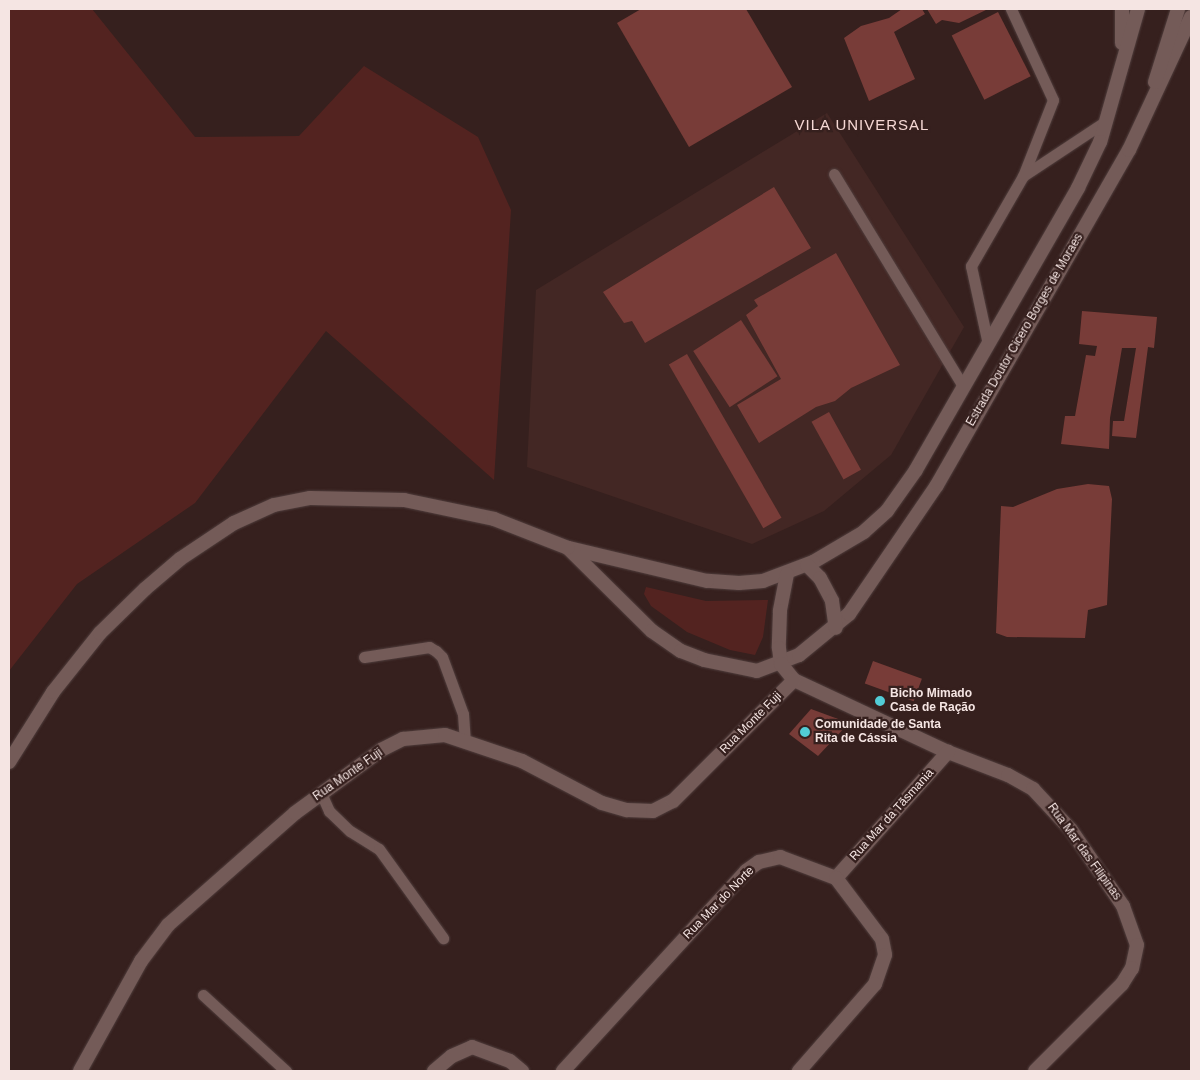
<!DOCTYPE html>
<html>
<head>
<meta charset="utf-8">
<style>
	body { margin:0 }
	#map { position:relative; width:1200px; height:1080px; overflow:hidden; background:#36201e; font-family:Arial,sans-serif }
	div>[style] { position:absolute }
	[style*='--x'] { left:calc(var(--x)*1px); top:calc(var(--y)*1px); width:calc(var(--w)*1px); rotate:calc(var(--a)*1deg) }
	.built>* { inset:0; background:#432724 }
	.green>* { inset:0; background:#532320 }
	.building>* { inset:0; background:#783c38; transform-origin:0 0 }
	.roads { filter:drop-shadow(0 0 1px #503e3d) drop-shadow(0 0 1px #503e3d) }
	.service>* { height:11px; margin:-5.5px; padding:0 5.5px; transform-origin:5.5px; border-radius:5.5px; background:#745b58 }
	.minor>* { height:14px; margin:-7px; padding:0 7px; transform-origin:7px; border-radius:7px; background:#745b58 }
	.dots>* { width:14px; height:14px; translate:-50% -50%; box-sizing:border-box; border:2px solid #36201e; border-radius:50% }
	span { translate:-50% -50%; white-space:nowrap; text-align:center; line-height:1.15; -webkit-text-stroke:4.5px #36201e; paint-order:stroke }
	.street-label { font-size:12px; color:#f5e5e3 }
	.poi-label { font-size:12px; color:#f5e5e3; font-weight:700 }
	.left { translate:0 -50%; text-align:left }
	.quarter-label { font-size:15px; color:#f6d8d4; letter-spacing:1px }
	.frame { position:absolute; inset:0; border:10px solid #f5e5e3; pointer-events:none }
</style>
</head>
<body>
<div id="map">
	<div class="built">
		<i style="clip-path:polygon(827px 113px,964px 327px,891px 455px,824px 511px,752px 544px,527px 467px,536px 290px)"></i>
	</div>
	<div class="green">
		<i style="clip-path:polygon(9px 9px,92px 9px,195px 137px,299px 136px,364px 66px,478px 137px,511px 210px,494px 480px,326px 331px,195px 503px,77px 584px,9px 671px)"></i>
		<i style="clip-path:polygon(646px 587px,706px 601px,768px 600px,763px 637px,755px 655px,730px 650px,687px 632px,651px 606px,644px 594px)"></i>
	</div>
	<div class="building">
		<i style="clip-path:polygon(641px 9px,746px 9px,792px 87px,689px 147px,617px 23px)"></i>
		<i style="clip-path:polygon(902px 9px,922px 9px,925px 14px,894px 32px,915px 79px,869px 101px,844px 38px,861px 26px,889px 18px)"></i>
		<i style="clip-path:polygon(927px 9px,988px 9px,959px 23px,942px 20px,936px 24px)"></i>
		<i style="left:998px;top:12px;width:72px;height:52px;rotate:63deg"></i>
		<i style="clip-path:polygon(774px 187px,811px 248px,645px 343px,632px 321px,624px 323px,603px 292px)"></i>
		<i style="clip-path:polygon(836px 253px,900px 365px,851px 388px,835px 401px,816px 407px,759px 443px,737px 405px,781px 379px,746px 315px,758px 306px,754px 300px)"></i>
		<i style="clip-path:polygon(1082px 311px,1157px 317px,1154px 348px,1148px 347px,1136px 438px,1112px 436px,1113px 421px,1124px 421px,1136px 348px,1122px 348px,1110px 418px,1109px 449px,1061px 444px,1065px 416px,1075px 416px,1086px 355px,1095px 356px,1097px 346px,1079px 344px)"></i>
		<i style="left:741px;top:320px;width:67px;height:57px;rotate:57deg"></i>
		<i style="left:687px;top:354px;width:189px;height:21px;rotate:60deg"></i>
		<i style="left:829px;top:412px;width:66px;height:20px;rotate:61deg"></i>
		<i style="clip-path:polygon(1088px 484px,1109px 486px,1112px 499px,1107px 605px,1088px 610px,1085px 638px,1007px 637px,996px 633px,1001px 506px,1013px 507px,1057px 489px)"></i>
		<i style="left:873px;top:661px;width:52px;height:24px;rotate:20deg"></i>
		<i style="clip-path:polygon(811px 709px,849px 723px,818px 756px,789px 734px)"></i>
	</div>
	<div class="roads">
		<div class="service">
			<i style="--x:1011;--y:9;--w:100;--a:65.2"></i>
			<i style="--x:1053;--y:100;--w:82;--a:111.5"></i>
			<i style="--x:834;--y:174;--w:248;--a:58.7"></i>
			<i style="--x:988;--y:344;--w:80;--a:-102.3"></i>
			<i style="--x:971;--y:266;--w:104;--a:-60"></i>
			<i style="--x:1023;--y:176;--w:100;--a:-33.5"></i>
			<i style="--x:364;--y:657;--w:66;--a:-8.7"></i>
			<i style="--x:429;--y:647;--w:8;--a:30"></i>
			<i style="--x:436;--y:651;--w:8;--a:45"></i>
			<i style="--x:442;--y:657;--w:61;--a:69.8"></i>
			<i style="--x:463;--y:714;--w:26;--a:86"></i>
			<i style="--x:321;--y:793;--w:20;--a:66"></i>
			<i style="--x:329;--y:811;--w:29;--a:44"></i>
			<i style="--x:350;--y:831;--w:34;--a:32"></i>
			<i style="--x:379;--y:849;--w:110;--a:54.3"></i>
			<i style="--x:203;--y:995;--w:113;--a:42.5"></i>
		</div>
		<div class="minor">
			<i style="--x:1122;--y:9;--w:34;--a:90"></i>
			<i style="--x:1138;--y:9;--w:138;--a:105.9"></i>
			<i style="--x:1100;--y:142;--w:51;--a:115.6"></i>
			<i style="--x:1078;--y:188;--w:325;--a:119.9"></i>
			<i style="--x:916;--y:470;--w:50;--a:125.3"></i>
			<i style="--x:887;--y:511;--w:31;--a:138"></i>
			<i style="--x:864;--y:532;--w:59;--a:149.5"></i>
			<i style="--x:813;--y:562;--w:53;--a:159.2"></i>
			<i style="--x:763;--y:581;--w:24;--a:175"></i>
			<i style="--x:739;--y:583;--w:32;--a:-176"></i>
			<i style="--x:707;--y:581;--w:143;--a:-166.6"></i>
			<i style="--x:568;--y:548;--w:118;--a:44.7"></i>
			<i style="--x:652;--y:631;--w:35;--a:35"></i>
			<i style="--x:681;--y:651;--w:25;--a:21"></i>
			<i style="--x:704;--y:660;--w:54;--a:11.7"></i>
			<i style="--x:757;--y:671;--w:45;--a:-20.9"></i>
			<i style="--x:799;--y:655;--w:65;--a:-39.4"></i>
			<i style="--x:849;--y:614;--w:156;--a:-55.7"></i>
			<i style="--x:937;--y:485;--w:386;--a:-60.2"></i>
			<i style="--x:1129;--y:150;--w:147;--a:-65"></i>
			<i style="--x:1155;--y:82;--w:77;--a:-72.5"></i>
			<i style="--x:807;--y:565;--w:18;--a:45"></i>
			<i style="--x:820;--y:578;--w:26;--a:62"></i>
			<i style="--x:832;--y:601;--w:27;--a:82"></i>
			<i style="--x:787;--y:574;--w:38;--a:101"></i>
			<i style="--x:780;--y:611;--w:37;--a:92"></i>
			<i style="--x:779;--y:648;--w:16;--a:83"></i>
			<i style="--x:781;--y:664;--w:21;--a:51"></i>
			<i style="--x:794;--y:680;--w:170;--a:25.1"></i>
			<i style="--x:948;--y:752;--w:64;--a:21"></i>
			<i style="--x:1008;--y:775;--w:29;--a:29"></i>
			<i style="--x:1033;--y:789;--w:56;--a:47.2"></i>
			<i style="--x:1071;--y:830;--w:92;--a:55.6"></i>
			<i style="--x:1123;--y:906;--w:41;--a:70.3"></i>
			<i style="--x:1137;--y:945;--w:24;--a:102"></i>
			<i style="--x:1132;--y:968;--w:19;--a:122"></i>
			<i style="--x:1122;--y:984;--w:123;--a:135"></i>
			<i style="--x:9;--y:762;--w:83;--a:-57.8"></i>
			<i style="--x:53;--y:692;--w:75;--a:-51.5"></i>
			<i style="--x:100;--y:633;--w:63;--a:-44.4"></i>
			<i style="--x:145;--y:589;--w:46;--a:-40.6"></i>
			<i style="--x:180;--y:559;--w:65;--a:-33.7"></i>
			<i style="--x:234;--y:523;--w:44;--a:-24.2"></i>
			<i style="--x:274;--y:505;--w:37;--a:-11"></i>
			<i style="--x:310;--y:498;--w:94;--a:1.2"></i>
			<i style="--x:404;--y:500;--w:92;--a:11.9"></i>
			<i style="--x:494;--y:519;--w:79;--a:21.4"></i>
			<i style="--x:836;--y:878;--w:169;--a:-48.4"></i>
			<i style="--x:80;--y:1071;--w:126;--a:-61"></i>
			<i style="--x:141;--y:961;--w:45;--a:-53.1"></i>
			<i style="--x:168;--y:925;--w:169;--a:-41.4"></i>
			<i style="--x:295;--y:813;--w:107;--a:-36.2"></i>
			<i style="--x:381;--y:750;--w:25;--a:-27"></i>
			<i style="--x:403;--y:739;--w:42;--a:-5.4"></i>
			<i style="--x:445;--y:735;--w:81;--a:18.7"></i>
			<i style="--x:522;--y:761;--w:90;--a:27.7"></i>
			<i style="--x:602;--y:803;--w:26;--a:16"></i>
			<i style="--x:627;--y:810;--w:26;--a:2"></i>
			<i style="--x:653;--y:811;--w:22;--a:-27"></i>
			<i style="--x:673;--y:801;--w:171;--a:-45"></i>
			<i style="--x:434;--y:1071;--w:23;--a:-40"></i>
			<i style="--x:452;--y:1056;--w:22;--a:-24"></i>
			<i style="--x:472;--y:1047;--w:40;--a:20.2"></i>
			<i style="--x:510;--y:1061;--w:16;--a:40"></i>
			<i style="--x:563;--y:1071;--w:271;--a:-47.5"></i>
			<i style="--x:746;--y:871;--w:16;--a:-35"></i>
			<i style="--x:759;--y:862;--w:22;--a:-13"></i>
			<i style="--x:780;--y:857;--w:60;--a:20.6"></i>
			<i style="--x:836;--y:878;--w:76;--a:53"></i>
			<i style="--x:882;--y:939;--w:16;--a:79"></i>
			<i style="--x:885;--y:955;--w:31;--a:109"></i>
			<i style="--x:875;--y:984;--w:116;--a:131.1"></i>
		</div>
	</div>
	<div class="dots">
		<i style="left:880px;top:701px;background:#52ccd6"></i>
		<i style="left:805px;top:732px;background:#52ccd6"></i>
	</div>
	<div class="street-label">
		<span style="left:1025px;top:330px;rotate:-60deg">Estrada Doutor Cicero Borges de Moraes</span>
		<span style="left:751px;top:723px;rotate:-45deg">Rua Monte Fuji</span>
		<span style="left:348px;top:775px;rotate:-35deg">Rua Monte Fuji</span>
		<span style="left:892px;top:815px;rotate:-48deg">Rua Mar da Tãsmania</span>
		<span style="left:1084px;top:852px;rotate:54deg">Rua Mar das Filipinas</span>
		<span style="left:719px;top:903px;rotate:-46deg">Rua Mar do Norte</span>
	</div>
	<div class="poi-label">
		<span class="left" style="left:890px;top:701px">Bicho Mimado<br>Casa de Ração</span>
		<span class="left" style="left:815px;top:732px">Comunidade de Santa<br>Rita de Cássia</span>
	</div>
	<div class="quarter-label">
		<span style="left:862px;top:125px">VILA UNIVERSAL</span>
	</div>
	<div class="frame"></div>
</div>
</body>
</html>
